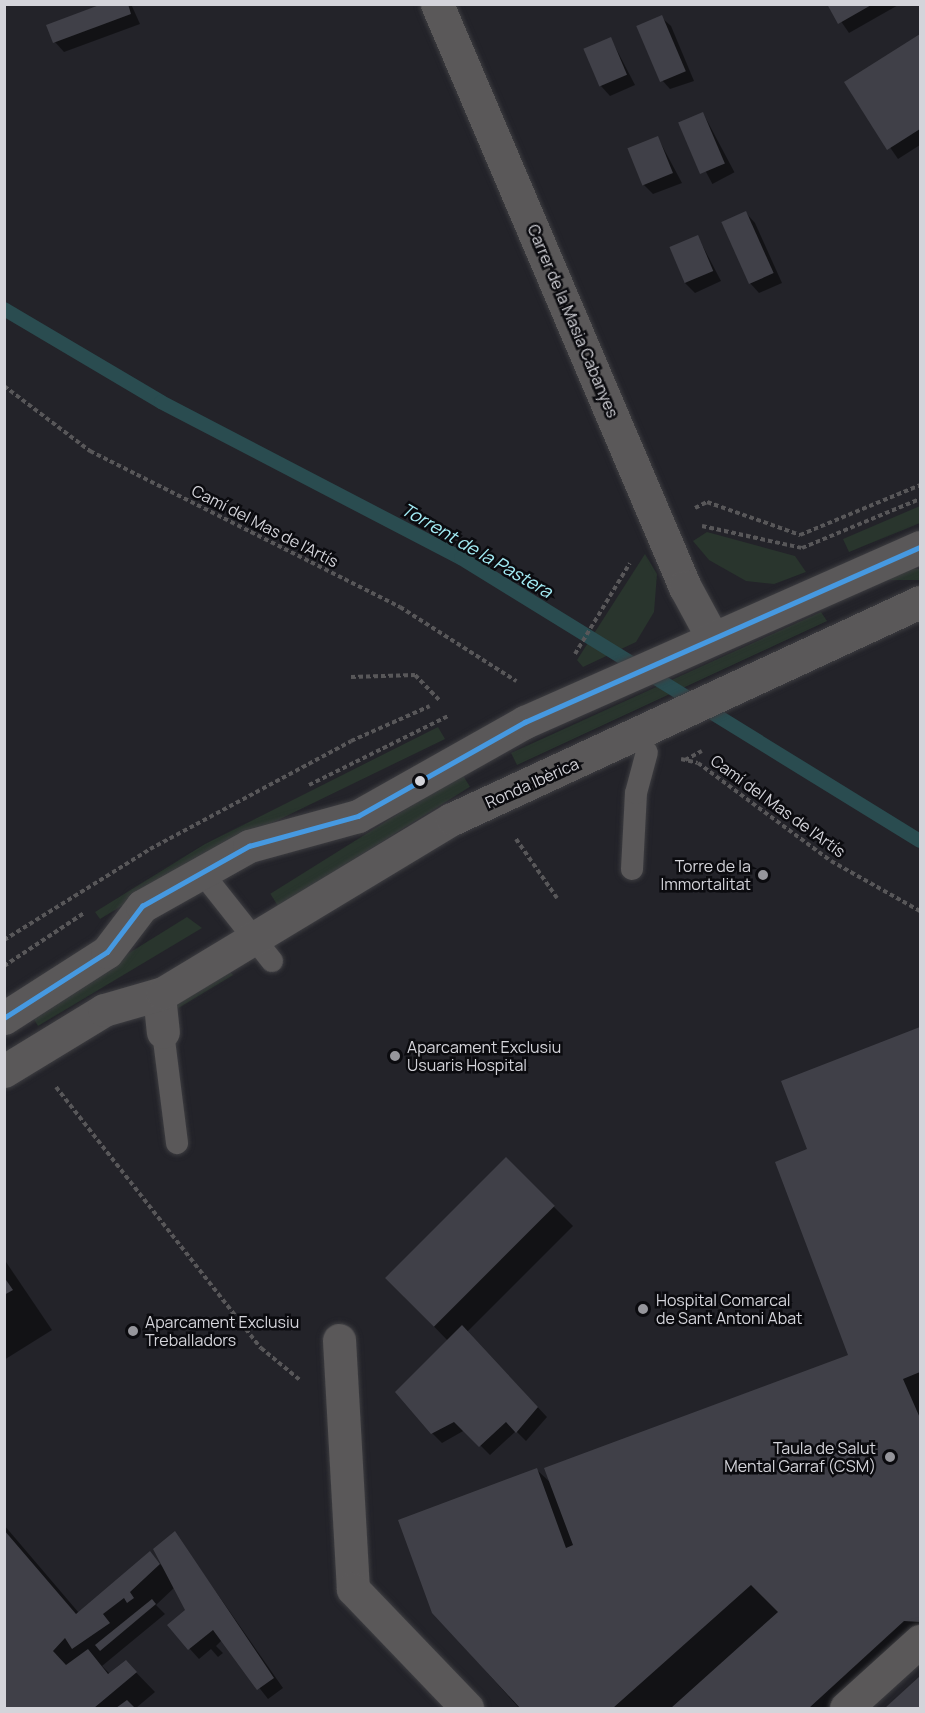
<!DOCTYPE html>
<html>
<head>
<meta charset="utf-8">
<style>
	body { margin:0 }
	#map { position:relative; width:925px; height:1713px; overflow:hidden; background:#232329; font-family:Manrope,sans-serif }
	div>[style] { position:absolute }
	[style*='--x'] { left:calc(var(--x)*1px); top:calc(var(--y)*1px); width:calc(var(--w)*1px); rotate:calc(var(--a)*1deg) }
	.green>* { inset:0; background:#29352d; transform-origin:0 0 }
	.shadow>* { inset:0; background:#0007; transform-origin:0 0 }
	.stream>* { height:14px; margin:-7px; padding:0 7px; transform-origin:7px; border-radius:7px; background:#2a4c50 }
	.building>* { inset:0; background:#404048; transform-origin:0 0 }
	.path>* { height:4px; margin-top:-2px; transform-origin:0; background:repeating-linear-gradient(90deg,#585759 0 4.5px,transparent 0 7.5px) }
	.roads { filter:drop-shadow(0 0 2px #3d3d41) drop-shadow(0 0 2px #3d3d41) }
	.service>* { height:22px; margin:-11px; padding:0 11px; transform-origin:11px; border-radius:11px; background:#5a5859 }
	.pedestrian>* { height:33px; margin:-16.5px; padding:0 16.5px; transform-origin:16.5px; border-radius:16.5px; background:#5a5859 }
	.minor>* { height:33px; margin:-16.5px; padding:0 16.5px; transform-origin:16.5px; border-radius:16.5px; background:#5a5859 }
	.tertiary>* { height:33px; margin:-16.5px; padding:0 16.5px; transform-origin:16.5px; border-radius:16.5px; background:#5a5859 }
	.bus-1>* { height:4.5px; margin:-2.25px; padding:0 2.25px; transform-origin:2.25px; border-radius:2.25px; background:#4699e1 }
	.dots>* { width:16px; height:16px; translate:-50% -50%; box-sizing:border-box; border:3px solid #0b0b0f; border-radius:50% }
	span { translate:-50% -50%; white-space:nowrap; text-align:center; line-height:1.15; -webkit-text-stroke:5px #0b0b0f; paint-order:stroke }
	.street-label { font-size:16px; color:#d4d4da }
	.poi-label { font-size:16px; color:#d4d4da }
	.right { translate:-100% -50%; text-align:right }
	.left { translate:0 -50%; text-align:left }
	.water-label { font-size:18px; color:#a4edf6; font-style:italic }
	.frame { position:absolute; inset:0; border:6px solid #d4d4da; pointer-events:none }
</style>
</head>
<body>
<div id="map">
	<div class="green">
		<i style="clip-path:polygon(920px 506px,920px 523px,849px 552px,843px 539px)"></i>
		<i style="clip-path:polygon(707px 532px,795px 556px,806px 572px,774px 584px,746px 581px,709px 560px,693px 541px)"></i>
		<i style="clip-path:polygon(645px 554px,657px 574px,654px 612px,636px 642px,583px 667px,577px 660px)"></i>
		<i style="left:920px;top:569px;width:11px;height:61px;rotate:90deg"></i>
		<i style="clip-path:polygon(821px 612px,827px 621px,517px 765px,511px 753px)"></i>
		<i style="clip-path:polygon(438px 727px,445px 739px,208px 854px,100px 919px,95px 912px,205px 844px)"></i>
		<i style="left:462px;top:774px;width:15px;height:226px;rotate:58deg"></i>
		<i style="clip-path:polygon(187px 917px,202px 928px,38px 1026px,31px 1014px)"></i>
		<i style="clip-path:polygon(225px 966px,233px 975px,175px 1010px,169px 997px)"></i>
	</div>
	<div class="shadow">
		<i style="clip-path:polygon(106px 4px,131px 4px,140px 24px,64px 52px,55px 42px)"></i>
		<i style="clip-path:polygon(829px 4px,900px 4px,849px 33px)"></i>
		<i style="clip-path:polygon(661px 17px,671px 26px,694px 81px,670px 89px,661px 79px)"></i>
		<i style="clip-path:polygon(920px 37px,920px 145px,898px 159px,846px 83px)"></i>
		<i style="clip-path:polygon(611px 39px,635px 85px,610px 96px,601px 86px)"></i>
		<i style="left:703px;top:113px;width:67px;height:25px;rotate:62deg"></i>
		<i style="clip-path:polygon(658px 138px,682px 183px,653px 194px,643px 184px)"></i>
		<i style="clip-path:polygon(746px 213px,755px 223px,782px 283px,759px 293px,750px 283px,723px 222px)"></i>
		<i style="clip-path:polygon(698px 237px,721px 281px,695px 293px,685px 283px)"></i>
		<i style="clip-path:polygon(920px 1029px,920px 1661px,867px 1708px,519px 1708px,433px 1612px,537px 1470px,553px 1485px,850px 1355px,809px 1150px,783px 1082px)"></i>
		<i style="clip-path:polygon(506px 1159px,573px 1226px,467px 1332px,547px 1417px,526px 1441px,516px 1431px,490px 1455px,465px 1430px,442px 1443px,432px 1433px,448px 1341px,392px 1283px)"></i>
		<i style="clip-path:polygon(4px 1259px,52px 1330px,4px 1360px)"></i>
		<i style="clip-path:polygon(4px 1525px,79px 1613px,150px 1553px,163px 1567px,175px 1533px,283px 1688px,268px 1699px,222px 1640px,216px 1646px,223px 1653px,218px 1657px,211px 1649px,199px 1659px,169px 1626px,187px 1611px,175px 1587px,156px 1605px,165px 1614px,102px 1666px,110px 1674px,126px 1662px,155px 1692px,136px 1708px,4px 1708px)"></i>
		<i style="clip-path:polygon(920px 1678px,920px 1708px,887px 1708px)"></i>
	</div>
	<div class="stream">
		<i style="--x:4;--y:309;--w:182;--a:30.6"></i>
		<i style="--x:161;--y:402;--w:338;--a:27.5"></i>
		<i style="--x:461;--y:558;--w:539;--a:31.66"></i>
	</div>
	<div class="building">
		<i style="clip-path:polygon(102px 4px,128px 4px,131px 14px,53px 43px,46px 25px)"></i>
		<i style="clip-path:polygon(827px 4px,873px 4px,838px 24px)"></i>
		<i style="left:662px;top:15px;width:61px;height:28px;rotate:67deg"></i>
		<i style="clip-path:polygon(920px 34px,920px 129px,887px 150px,844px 82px)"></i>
		<i style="left:611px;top:37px;width:41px;height:30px;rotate:67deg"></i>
		<i style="left:703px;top:112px;width:56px;height:27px;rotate:67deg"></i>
		<i style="left:658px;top:136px;width:40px;height:33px;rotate:68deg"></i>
		<i style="left:746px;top:211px;width:68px;height:27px;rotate:66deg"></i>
		<i style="left:698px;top:235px;width:39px;height:31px;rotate:67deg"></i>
		<i style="clip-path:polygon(920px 1027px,920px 1372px,903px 1379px,920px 1418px,920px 1622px,904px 1621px,809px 1708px,671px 1708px,778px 1612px,751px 1585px,613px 1708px,520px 1708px,432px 1613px,398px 1520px,537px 1468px,566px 1548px,573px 1545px,544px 1468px,848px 1355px,775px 1162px,807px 1149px,781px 1081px)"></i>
		<i style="left:506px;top:1157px;width:69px;height:171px;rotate:45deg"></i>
		<i style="clip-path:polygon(4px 1277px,13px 1290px,4px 1295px)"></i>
		<i style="clip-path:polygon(462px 1325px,538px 1407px,516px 1433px,506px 1422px,479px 1447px,454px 1422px,431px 1434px,395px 1392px)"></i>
		<i style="clip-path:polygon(4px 1530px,76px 1614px,150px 1551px,160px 1564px,130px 1592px,134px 1598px,127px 1603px,124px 1598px,103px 1614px,110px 1623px,72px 1649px,65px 1638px,53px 1651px,66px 1665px,88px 1649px,108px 1674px,126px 1660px,137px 1672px,94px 1708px,4px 1708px)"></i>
		<i style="clip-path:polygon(175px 1531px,274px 1678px,257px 1690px,213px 1630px,188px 1650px,167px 1625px,185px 1610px,153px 1549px)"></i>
		<i style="clip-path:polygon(152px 1599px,156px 1604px,100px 1651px,95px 1645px)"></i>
		<i style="clip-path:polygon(920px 1676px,920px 1708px,885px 1708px)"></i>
		<i style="clip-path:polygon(127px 1700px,135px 1708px,116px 1708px)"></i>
	</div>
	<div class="path">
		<i style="--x:4;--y:386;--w:108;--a:37.1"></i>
		<i style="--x:90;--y:451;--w:347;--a:26.7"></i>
		<i style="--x:400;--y:607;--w:138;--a:32.5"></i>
		<i style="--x:695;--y:508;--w:13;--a:-27"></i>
		<i style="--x:707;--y:502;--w:99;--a:19.5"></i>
		<i style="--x:800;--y:535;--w:130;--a:-22.6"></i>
		<i style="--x:702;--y:526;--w:102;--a:12.4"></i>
		<i style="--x:802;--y:548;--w:128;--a:-22.6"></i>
		<i style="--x:575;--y:654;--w:106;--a:-58.9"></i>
		<i style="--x:351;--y:677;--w:64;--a:-1.8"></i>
		<i style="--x:415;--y:675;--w:35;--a:46"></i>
		<i style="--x:681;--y:759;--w:17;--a:13"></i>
		<i style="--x:698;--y:763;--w:165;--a:36.4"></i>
		<i style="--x:831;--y:861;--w:102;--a:29.3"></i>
		<i style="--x:685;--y:760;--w:19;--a:-28"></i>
		<i style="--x:309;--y:785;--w:157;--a:-26.4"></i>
		<i style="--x:516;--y:839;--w:72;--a:55.2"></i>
		<i style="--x:4;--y:940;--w:172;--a:-31.9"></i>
		<i style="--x:150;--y:849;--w:228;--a:-28.2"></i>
		<i style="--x:351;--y:741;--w:86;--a:-23.9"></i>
		<i style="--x:4;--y:966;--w:96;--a:-33.5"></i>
		<i style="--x:56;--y:1087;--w:332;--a:51.9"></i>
		<i style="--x:261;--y:1348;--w:50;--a:39.4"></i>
	</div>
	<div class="roads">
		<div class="service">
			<i style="--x:632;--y:869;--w:76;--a:-87"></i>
			<i style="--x:636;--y:793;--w:42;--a:-75"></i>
			<i style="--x:203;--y:874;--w:111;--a:51.6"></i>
			<i style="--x:163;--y:1032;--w:112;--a:82.8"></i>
		</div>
		<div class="pedestrian">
			<i style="--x:339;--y:1340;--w:249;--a:86.8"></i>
			<i style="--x:353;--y:1589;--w:165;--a:46.2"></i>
		</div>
		<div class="minor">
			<i style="--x:437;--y:4;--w:634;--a:66.96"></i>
			<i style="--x:685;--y:587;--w:55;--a:61.6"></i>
			<i style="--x:159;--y:995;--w:37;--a:84"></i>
			<i style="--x:846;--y:1708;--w:100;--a:-42.2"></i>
		</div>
		<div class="tertiary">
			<i style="--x:4;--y:1018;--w:122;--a:-32.7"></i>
			<i style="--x:107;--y:952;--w:58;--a:-52.7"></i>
			<i style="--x:142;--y:906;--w:123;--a:-29.3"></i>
			<i style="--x:249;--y:846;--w:113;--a:-15.4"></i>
			<i style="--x:358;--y:816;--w:192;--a:-29.4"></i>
			<i style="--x:525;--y:722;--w:432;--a:-23.9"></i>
			<i style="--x:4;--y:1071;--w:117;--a:-31.4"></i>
			<i style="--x:104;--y:1010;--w:61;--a:-16.1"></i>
			<i style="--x:163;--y:993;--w:337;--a:-31.1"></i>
			<i style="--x:452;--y:819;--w:516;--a:-24.88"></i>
		</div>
	</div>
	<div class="bus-1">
		<i style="--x:4;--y:1018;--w:122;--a:-32.7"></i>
		<i style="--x:107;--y:952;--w:58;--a:-52.7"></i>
		<i style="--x:142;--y:906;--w:123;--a:-29.3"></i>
		<i style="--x:249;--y:846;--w:113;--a:-15.4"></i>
		<i style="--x:358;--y:816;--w:192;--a:-29.4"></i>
		<i style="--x:525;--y:722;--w:432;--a:-23.9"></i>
	</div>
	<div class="dots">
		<i style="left:420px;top:781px;background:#d4d4da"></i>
		<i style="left:763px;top:875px;background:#96969c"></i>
		<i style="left:395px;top:1056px;background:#96969c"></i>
		<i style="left:643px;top:1309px;background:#96969c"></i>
		<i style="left:133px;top:1331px;background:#96969c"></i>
		<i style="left:890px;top:1457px;background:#96969c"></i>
	</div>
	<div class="street-label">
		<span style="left:573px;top:321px;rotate:67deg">Carrer de la Masia Cabanyes</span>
		<span style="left:265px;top:526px;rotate:27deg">Camí del Mas de l'Artís</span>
		<span style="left:532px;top:783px;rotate:-24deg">Ronda Ibèrica</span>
		<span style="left:778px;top:806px;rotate:36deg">Camí del Mas de l'Artís</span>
	</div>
	<div class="poi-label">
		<span class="right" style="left:751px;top:875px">Torre de la<br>Immortalitat</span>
		<span class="left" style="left:407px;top:1056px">Aparcament Exclusiu<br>Usuaris Hospital</span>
		<span class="left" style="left:656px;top:1309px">Hospital Comarcal<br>de Sant Antoni Abat</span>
		<span class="left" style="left:145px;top:1331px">Aparcament Exclusiu<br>Treballadors</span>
		<span class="right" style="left:876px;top:1457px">Taula de Salut<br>Mental Garraf (CSM)</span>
	</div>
	<div class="water-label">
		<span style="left:477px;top:550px;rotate:30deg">Torrent de la Pastera</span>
	</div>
	<div class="frame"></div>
</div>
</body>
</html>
